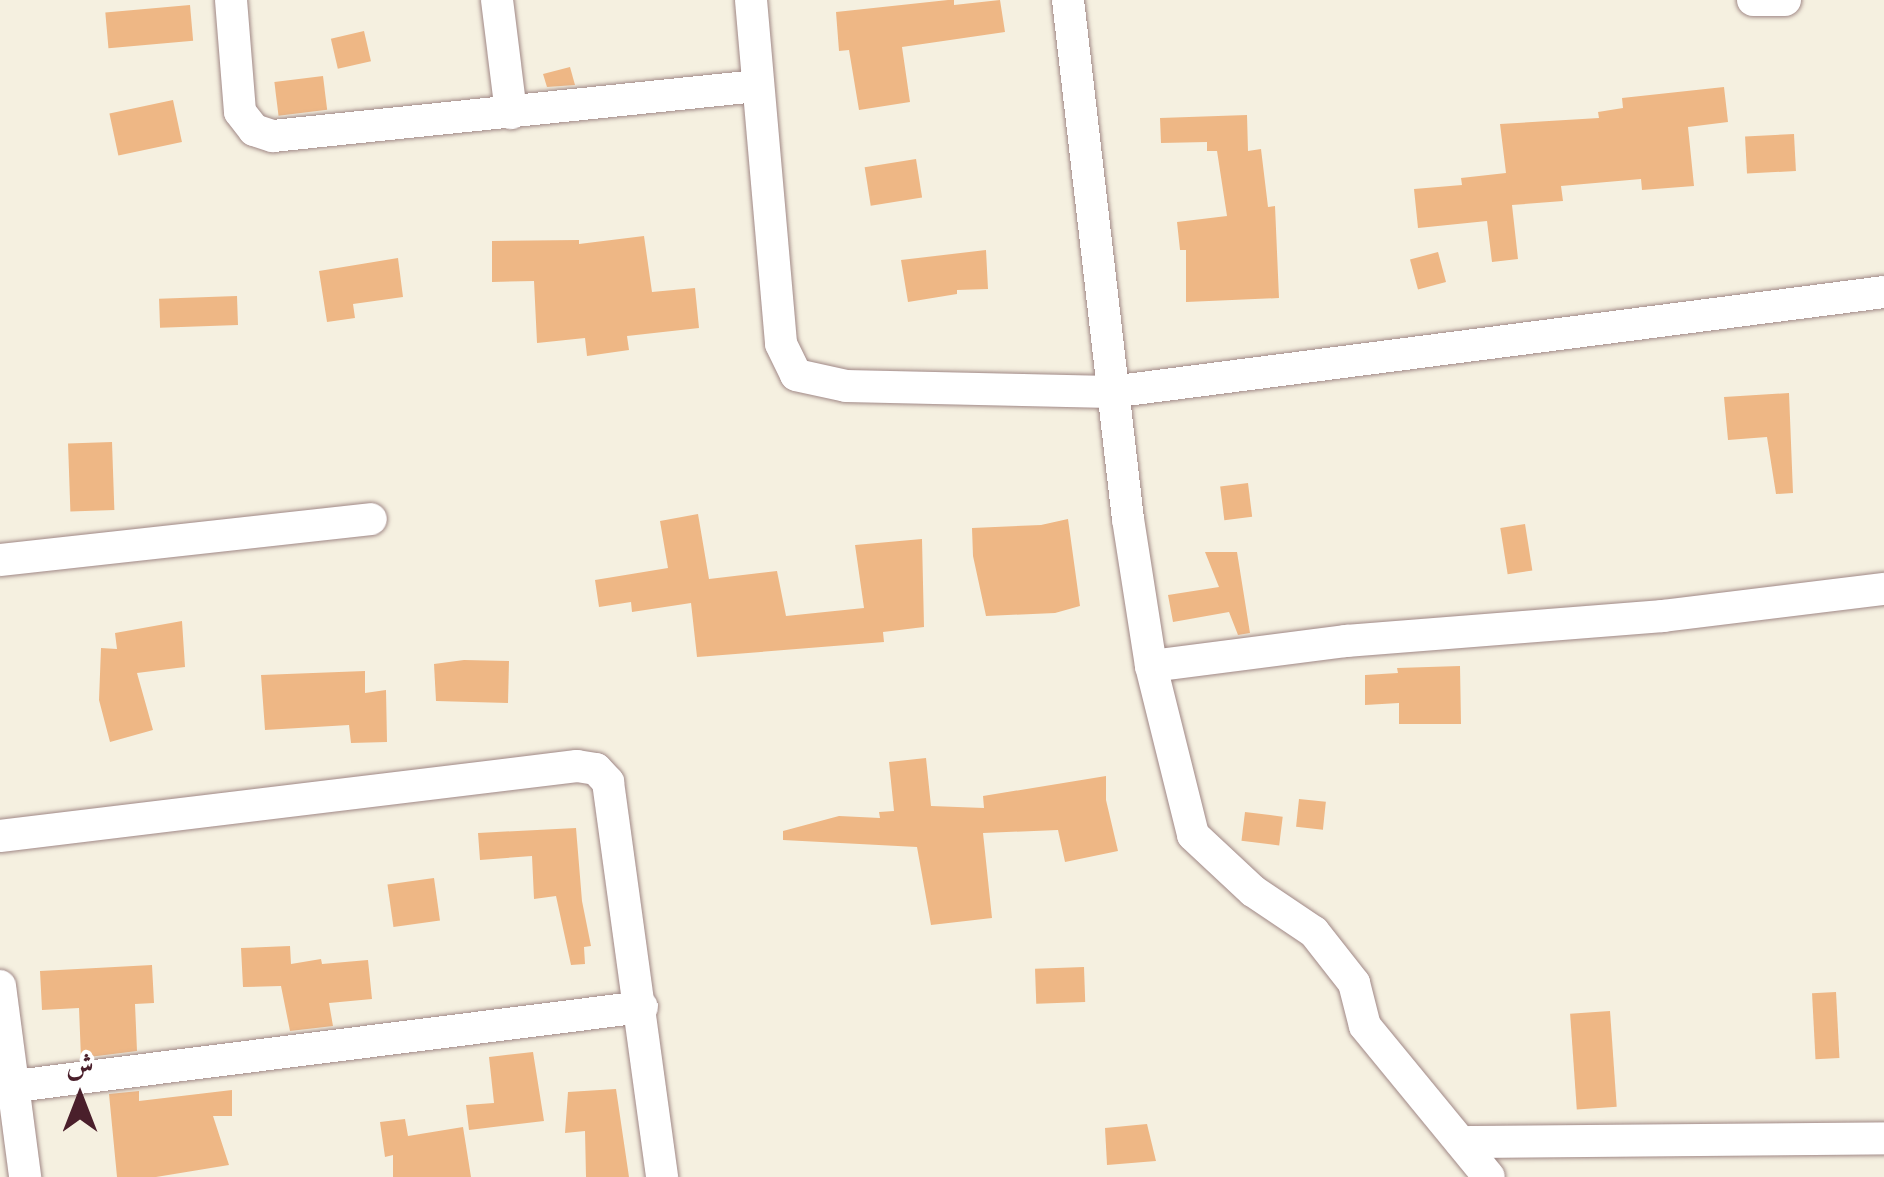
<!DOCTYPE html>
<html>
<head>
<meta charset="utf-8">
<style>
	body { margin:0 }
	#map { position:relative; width:1884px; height:1177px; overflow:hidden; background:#f5f0e0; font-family:"Old Standard TT",Amiri,serif }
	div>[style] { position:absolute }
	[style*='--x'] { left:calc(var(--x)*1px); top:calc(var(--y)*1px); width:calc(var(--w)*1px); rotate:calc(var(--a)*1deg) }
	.building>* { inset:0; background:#eeb785; transform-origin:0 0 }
	.roads { filter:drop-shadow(0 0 2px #a08886) drop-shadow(0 0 2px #a08886) }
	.minor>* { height:32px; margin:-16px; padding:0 16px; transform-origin:16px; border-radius:16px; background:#fff }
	span { translate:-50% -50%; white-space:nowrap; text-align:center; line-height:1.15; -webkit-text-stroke:10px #fff; paint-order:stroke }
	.north { position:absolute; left:30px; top:1047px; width:100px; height:100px; -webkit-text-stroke:8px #fff; paint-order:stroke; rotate:0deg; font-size:28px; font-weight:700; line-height:40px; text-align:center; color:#4a1f2b }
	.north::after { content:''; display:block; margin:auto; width:35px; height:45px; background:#4a1f2b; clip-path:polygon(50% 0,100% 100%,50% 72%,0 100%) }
</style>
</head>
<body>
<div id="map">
	<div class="building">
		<i style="clip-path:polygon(948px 0,954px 0,954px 5px,1000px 0,1005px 32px,902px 47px,910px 102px,859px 110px,849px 50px,839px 51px,836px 12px)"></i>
		<i style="left:190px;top:5px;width:36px;height:85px;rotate:85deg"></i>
		<i style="left:364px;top:31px;width:31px;height:34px;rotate:77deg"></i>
		<i style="clip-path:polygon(570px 67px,575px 85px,547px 87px,543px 74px)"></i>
		<i style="left:323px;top:76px;width:34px;height:49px;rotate:83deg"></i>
		<i style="clip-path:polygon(1724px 87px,1728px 122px,1688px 127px,1694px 186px,1642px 190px,1641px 179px,1561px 186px,1563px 201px,1512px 205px,1518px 259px,1492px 262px,1487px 221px,1418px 228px,1414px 189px,1462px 185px,1461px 178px,1506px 173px,1500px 124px,1599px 118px,1598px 112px,1623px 108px,1622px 98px)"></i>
		<i style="left:173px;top:100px;width:43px;height:65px;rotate:78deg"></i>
		<i style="clip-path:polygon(1247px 115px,1248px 151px,1261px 149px,1268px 207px,1275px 206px,1279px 298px,1186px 302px,1186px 250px,1180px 250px,1177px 222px,1227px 216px,1217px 151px,1207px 151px,1207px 142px,1161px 143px,1160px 118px)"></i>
		<i style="left:1794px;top:134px;width:37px;height:49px;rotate:87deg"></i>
		<i style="left:916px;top:159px;width:39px;height:52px;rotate:81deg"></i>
		<i style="clip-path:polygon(644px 236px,652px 292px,695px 288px,699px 328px,627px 336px,629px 350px,587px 356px,585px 338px,537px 343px,534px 281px,492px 282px,492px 241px,579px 240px,579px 244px)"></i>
		<i style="clip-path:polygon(986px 250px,988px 289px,957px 290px,957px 294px,908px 302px,901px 260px)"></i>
		<i style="left:1438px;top:252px;width:31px;height:29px;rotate:75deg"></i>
		<i style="clip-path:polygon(398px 258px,403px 297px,353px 304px,355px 318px,327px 322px,319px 271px)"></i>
		<i style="left:237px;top:296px;width:29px;height:78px;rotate:88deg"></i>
		<i style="clip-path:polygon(1789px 393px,1793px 493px,1776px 494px,1767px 437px,1728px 440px,1724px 397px)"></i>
		<i style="left:112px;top:442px;width:68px;height:44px;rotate:88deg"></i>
		<i style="left:1248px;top:483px;width:34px;height:28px;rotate:83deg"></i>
		<i style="clip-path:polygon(698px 514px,709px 579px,777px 571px,786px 616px,864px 608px,855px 545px,922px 539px,924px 627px,883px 632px,884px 642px,697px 657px,691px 603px,632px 612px,631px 602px,599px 607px,595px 580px,668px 568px,660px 521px)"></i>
		<i style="clip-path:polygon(1068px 519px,1080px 606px,1055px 613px,986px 616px,973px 556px,972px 528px,1041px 525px)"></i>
		<i style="left:1525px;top:524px;width:47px;height:25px;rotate:81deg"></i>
		<i style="clip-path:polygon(1205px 552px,1237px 552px,1250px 633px,1238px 635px,1229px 612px,1173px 622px,1168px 595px,1219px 587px)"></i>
		<i style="clip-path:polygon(182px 621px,185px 667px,137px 673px,153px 730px,110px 742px,99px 700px,101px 648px,117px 649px,115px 633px)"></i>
		<i style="clip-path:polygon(464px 660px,509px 661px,508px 703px,436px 701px,434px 664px)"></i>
		<i style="clip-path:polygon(1460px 666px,1461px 724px,1399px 724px,1399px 703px,1365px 705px,1365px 675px,1398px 673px,1397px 668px)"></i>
		<i style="clip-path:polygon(365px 671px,365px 693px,386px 690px,387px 742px,351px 743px,349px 725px,265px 730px,261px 675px)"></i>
		<i style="clip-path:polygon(926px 758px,931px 806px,984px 808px,983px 796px,1106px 776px,1106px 800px,1118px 851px,1065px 862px,1058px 830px,983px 833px,992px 918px,931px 925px,917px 847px,783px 840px,783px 831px,839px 816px,880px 818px,879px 812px,894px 811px,889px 762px)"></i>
		<i style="left:1299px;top:799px;width:27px;height:28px;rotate:6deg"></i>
		<i style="left:1245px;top:812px;width:38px;height:29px;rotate:7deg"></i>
		<i style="clip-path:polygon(576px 828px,582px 901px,591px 946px,584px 947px,585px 964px,571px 965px,556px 896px,534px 899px,532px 856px,480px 860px,478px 833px)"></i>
		<i style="left:434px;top:878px;width:43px;height:47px;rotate:82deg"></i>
		<i style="clip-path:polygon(290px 946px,291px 964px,321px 959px,322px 964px,368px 960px,372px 999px,329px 1003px,333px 1026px,290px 1031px,281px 986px,243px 987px,241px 948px)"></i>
		<i style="clip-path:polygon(152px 965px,154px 1003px,135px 1004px,137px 1051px,81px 1058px,79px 1008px,42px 1010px,40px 971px)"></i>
		<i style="left:1084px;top:967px;width:35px;height:49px;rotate:88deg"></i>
		<i style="left:1836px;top:992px;width:66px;height:24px;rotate:87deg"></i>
		<i style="left:1610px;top:1011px;width:96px;height:40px;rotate:86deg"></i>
		<i style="clip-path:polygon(533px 1052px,544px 1121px,469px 1130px,466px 1105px,494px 1103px,489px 1057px)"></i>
		<i style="clip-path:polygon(616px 1089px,629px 1177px,586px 1177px,585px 1131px,565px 1133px,568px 1092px)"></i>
		<i style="clip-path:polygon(232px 1090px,232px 1116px,213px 1116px,229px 1165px,156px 1177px,117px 1177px,109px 1094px,139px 1091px,139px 1101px)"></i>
		<i style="clip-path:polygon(405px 1119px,408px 1136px,463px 1127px,471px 1177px,393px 1177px,393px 1155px,385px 1157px,380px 1122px)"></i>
		<i style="clip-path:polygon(1147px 1124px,1156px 1161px,1107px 1165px,1105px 1128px)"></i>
	</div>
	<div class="roads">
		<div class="minor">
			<i style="--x:231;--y:0;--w:112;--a:85.4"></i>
			<i style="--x:240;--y:112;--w:23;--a:52"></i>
			<i style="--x:254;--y:130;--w:20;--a:18"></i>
			<i style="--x:273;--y:136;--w:485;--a:-5.9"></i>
			<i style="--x:497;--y:0;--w:114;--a:82.9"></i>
			<i style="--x:751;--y:0;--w:345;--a:85"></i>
			<i style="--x:781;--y:344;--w:34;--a:64"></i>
			<i style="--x:796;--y:375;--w:51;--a:12.4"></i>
			<i style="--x:846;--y:386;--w:265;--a:1.3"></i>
			<i style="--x:1111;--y:392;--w:779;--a:-7.37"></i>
			<i style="--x:1068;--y:0;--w:522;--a:83.41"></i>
			<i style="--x:1128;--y:519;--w:149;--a:81.1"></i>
			<i style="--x:1151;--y:666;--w:174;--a:76"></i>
			<i style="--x:1193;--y:835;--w:82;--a:43"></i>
			<i style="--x:1253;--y:891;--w:73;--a:33.9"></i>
			<i style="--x:1314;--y:932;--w:65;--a:51.9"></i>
			<i style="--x:1354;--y:983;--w:44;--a:75.7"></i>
			<i style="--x:1365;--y:1026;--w:195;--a:50.6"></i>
			<i style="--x:1753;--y:0;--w:32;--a:0"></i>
			<i style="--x:0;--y:560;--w:373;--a:-6.3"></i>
			<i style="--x:1151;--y:666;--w:197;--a:-7.3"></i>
			<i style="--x:1346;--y:641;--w:318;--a:-4.5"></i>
			<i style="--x:1663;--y:616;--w:223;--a:-7"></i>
			<i style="--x:0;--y:836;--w:581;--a:-6.92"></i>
			<i style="--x:577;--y:766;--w:19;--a:9"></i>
			<i style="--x:596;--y:769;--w:18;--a:47"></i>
			<i style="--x:608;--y:782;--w:399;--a:82.2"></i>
			<i style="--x:0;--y:986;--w:193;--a:82.5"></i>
			<i style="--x:0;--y:1088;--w:647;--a:-7.19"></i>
			<i style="--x:1461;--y:1142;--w:423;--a:-0.5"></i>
		</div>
	</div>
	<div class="north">ش</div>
</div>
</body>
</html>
